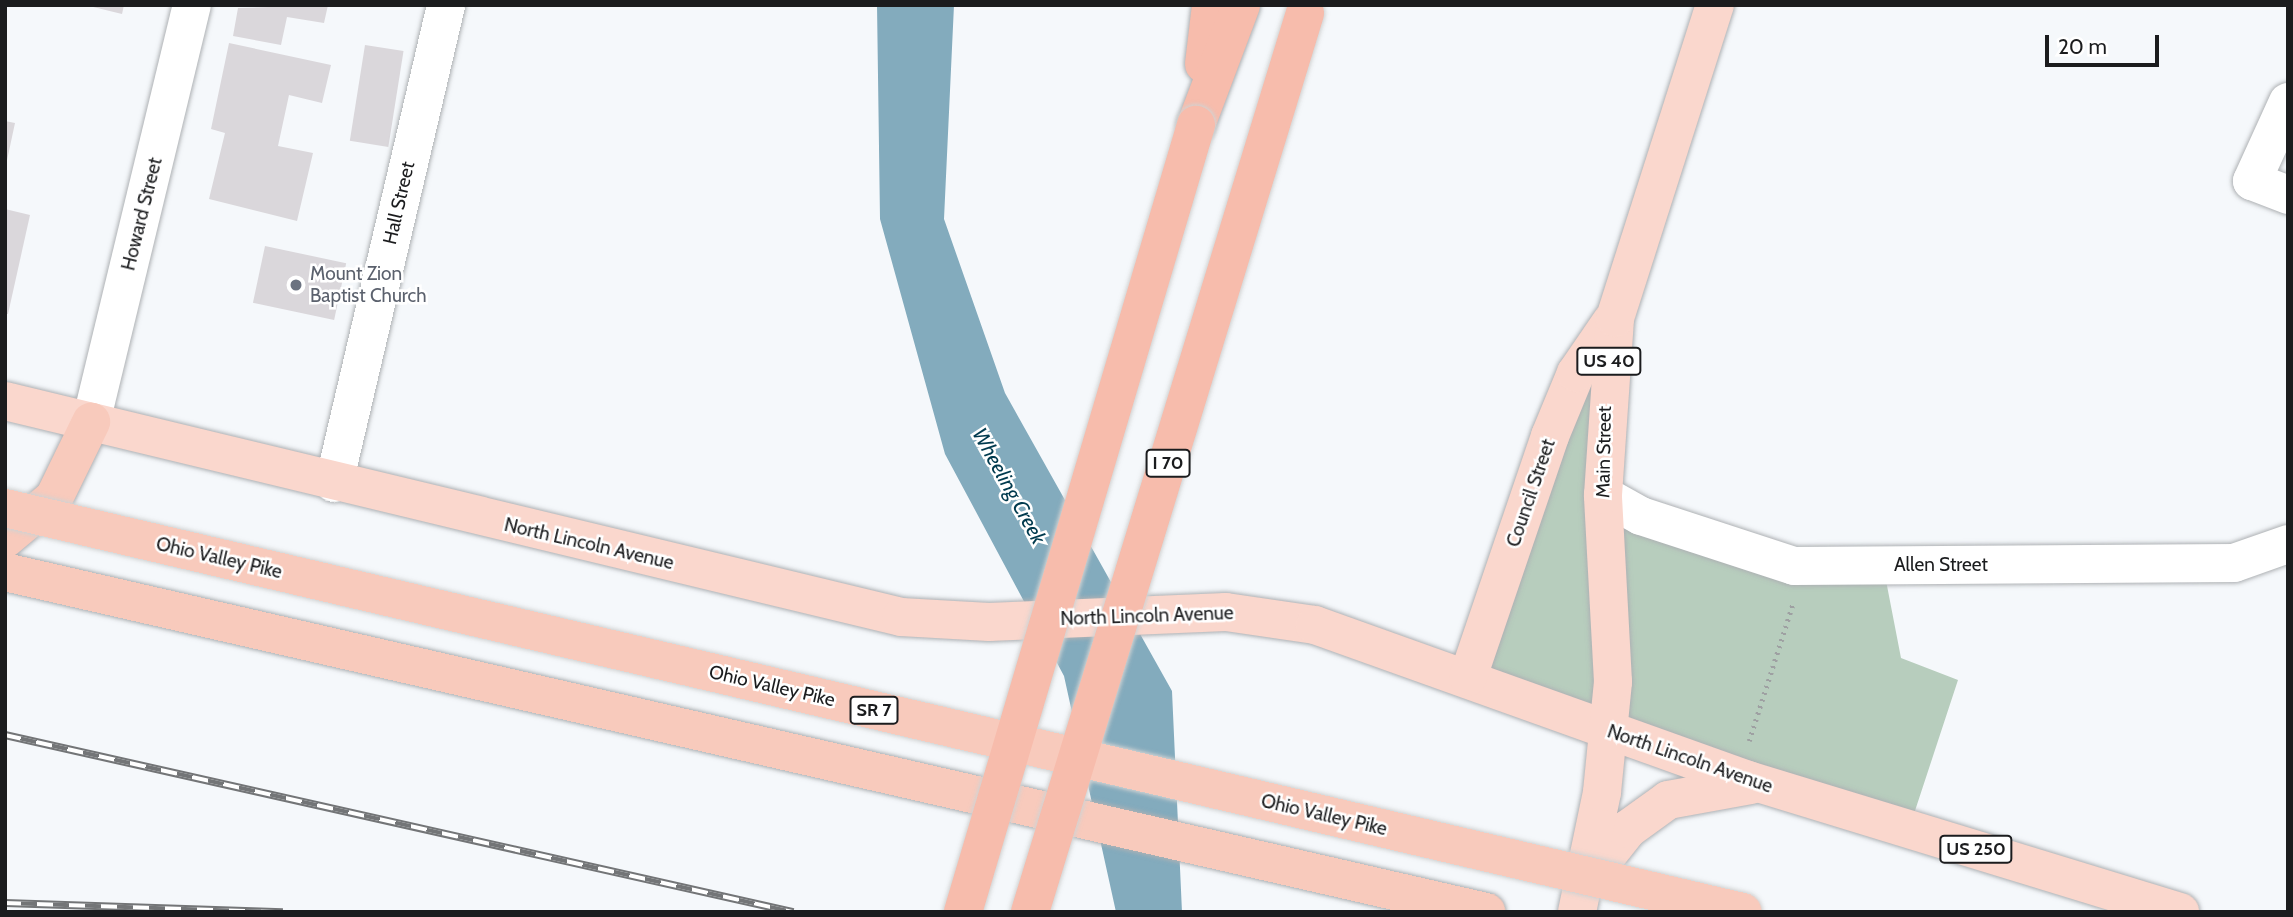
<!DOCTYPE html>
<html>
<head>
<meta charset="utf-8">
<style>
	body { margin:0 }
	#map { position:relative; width:2293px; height:917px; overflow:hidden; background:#f5f8fb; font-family:Cabin,sans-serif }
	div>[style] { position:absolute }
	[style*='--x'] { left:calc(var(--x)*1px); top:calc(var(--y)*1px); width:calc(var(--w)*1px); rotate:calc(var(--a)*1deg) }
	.green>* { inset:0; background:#b7cdbd }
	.water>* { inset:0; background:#83abbd }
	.building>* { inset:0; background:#dad7db; transform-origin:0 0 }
	.path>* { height:4.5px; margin-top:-2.25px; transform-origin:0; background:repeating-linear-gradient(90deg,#9ea0a2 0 2px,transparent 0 7px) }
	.roads { filter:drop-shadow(0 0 2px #aeb1b4) drop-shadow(0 0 2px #aeb1b4) }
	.minor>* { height:38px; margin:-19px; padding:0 19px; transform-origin:19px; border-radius:19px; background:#fff }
	.secondary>* { height:38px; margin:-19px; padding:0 19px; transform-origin:19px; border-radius:19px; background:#fff }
	.primary>* { height:38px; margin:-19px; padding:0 19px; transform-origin:19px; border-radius:19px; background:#fad7cd }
	.trunk>* { height:38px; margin:-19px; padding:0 19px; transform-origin:19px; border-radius:19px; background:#f8cabc }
	.motorway>* { height:38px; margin:-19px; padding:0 19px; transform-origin:19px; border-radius:19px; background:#f7bcac }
	.rail>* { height:8px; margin-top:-4px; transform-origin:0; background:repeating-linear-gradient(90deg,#fff 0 16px,#737577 0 32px); box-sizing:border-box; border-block:2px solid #737577 }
	.bridges { filter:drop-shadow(0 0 2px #d1d2d2) drop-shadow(0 0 2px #d1d2d2) }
	.trunk-bridge>* { height:38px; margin:-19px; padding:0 19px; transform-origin:19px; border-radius:19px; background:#f8cabc }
	.motorway-bridge>* { height:38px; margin:-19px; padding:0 19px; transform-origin:19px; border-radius:19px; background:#f7bcac }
	.dots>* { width:19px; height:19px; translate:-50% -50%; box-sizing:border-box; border:4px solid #fff; border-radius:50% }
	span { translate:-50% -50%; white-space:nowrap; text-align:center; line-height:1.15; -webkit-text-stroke:5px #fff; paint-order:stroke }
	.shield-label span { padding:2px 5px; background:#fff; border:2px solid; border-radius:5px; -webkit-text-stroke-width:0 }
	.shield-label { font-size:18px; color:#1b1c1e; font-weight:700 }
	.street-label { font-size:19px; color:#1b1c1e }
	.worship-label { font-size:19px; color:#5b616d }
	.left { translate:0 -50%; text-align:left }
	.water-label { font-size:21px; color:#003a4e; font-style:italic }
	.frame { position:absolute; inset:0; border:7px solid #1b1c1e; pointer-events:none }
	.scale { position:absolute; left:2045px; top:35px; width:114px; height:32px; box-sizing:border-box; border:4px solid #1b1c1e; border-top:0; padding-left:9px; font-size:21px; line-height:24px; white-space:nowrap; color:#1b1c1e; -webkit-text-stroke:5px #fff; paint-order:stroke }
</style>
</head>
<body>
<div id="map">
	<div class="green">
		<i style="clip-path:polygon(1596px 339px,1603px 495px,1641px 516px,1883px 565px,1901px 658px,1958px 680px,1909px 829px,1468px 677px)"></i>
	</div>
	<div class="water">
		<i style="clip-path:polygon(877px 5px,954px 5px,944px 219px,1005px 393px,1172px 691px,1182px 912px,1116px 912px,1064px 676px,945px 454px,880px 219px)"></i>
	</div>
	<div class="building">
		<i style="clip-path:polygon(85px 5px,124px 5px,122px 14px)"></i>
		<i style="clip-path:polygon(328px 5px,324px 23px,287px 17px,281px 45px,233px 36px,238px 8px)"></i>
		<i style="clip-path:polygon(229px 43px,331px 65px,322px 103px,289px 95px,278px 146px,313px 153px,297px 221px,209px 199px,225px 133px,211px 129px)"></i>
		<i style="left:365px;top:45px;width:39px;height:97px;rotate:9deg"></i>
		<i style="clip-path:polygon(5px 121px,15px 123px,6px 165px,5px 164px)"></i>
		<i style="clip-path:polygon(5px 209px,30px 215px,8px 314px,5px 314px)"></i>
		<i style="left:265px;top:246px;width:83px;height:58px;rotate:12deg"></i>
	</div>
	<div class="path">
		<i style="--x:1749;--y:741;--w:145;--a:-72.3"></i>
	</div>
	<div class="roads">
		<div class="minor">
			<i style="--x:2288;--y:102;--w:87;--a:114.5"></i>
			<i style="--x:2252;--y:181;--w:39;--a:21"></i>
			<i style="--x:334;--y:483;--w:491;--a:-76.8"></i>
			<i style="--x:1603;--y:495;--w:43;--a:28.9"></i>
			<i style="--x:1641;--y:516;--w:161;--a:18.1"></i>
			<i style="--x:1794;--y:566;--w:440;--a:-0.4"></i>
			<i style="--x:2234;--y:563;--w:57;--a:-19.4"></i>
		</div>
		<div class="secondary">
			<i style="--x:91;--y:422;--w:429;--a:-76.4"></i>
		</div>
		<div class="primary">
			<i style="--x:5;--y:401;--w:922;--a:13.55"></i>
			<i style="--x:901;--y:617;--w:88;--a:3.3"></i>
			<i style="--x:989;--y:622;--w:237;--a:-2.4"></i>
			<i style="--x:1226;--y:612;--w:90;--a:8.3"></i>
			<i style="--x:1315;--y:625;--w:460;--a:19.7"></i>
			<i style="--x:1748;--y:780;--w:452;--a:17"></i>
			<i style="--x:1468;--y:677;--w:255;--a:-71.2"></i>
			<i style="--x:1550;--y:436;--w:68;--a:-67.6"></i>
			<i style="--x:1576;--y:373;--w:62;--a:-55.5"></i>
			<i style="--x:1590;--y:877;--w:61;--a:-51.6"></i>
			<i style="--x:1628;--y:829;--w:49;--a:-35.9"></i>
			<i style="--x:1668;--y:800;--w:84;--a:-10.2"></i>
			<i style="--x:1577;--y:912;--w:123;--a:-78.2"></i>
			<i style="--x:1602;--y:792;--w:111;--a:-84.3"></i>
			<i style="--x:1613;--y:682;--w:187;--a:-93.1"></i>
			<i style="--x:1603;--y:495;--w:177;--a:-86.1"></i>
			<i style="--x:1615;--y:318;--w:329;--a:-72.3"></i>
		</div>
		<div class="trunk">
			<i style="--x:5;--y:539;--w:64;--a:-39.9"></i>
			<i style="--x:54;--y:498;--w:85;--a:-64"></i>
			<i style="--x:5;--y:572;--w:1520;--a:12.93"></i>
		</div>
		<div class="motorway">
			<i style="--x:1204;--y:64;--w:59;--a:-83.2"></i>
			<i style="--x:1196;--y:125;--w:128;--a:-69.4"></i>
		</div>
	</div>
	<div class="rail">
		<i style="--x:5;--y:735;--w:808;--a:12.66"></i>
		<i style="--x:5;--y:903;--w:278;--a:1.9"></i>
	</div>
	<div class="bridges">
		<div class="trunk-bridge">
			<i style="--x:5;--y:508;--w:1784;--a:13.09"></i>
		</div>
		<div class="motorway-bridge">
			<i style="--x:963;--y:912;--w:821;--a:-73.51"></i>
			<i style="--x:1030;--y:912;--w:940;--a:-72.99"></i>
		</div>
	</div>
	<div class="dots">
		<i style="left:296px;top:285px;background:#6b7280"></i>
	</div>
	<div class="shield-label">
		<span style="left:1609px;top:361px">US 40</span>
		<span style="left:1168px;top:463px">I 70</span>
		<span style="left:874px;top:710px">SR 7</span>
		<span style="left:1976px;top:849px">US 250</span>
	</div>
	<div class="street-label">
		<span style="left:399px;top:203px;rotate:-77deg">Hall Street</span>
		<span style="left:142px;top:214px;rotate:-76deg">Howard Street</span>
		<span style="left:1604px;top:452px;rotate:-89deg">Main Street</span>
		<span style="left:1531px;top:493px;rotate:-71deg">Council Street</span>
		<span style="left:589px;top:544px;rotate:13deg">North Lincoln Avenue</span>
		<span style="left:219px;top:558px;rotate:13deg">Ohio Valley Pike</span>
		<span style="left:1941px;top:565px">Allen Street</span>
		<span style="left:1147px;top:616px;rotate:-2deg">North Lincoln Avenue</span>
		<span style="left:772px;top:686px;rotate:13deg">Ohio Valley Pike</span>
		<span style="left:1690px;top:759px;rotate:19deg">North Lincoln Avenue</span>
		<span style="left:1324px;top:815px;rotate:13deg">Ohio Valley Pike</span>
	</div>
	<div class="worship-label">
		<span class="left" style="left:310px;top:285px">Mount Zion<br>Baptist Church</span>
	</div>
	<div class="water-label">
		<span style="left:1009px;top:486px;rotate:61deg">Wheeling Creek</span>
	</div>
	<div class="frame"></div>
	<div class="scale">20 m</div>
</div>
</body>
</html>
